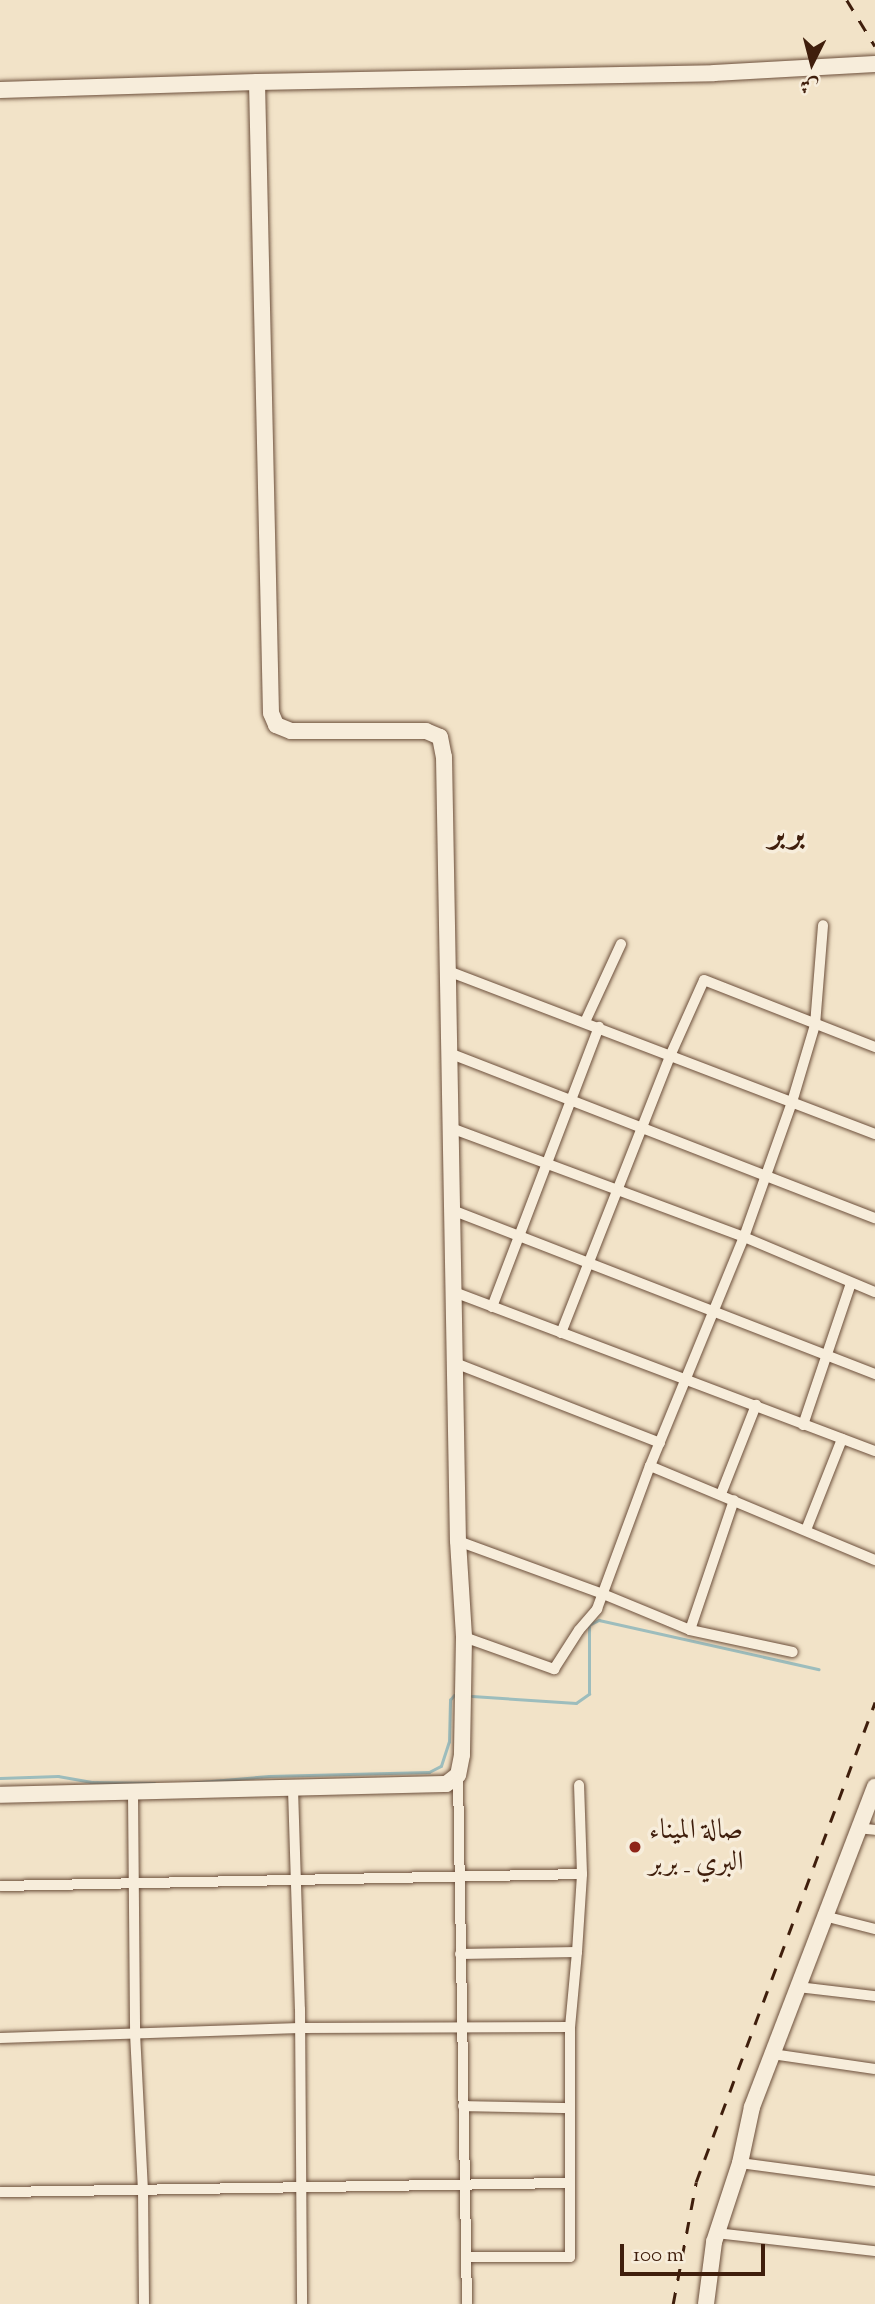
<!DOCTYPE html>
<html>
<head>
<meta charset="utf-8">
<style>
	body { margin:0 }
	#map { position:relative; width:875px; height:2304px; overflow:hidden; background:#f2e3c8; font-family:"Sorts Mill Goudy",Amiri,serif }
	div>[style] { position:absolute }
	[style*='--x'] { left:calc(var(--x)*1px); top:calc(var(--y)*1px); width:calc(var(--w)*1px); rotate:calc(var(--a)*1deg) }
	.stream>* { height:2.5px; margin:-1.25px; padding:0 1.25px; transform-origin:1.25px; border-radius:1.25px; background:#9dbdbd }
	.roads { filter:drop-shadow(0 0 2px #6c4f3b) drop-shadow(0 0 2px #6c4f3b) }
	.street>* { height:10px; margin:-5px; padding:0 5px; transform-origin:5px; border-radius:5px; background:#f7eddb }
	.secondary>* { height:16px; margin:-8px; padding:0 8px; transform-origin:8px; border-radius:8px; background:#f7eddb }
	.rail>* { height:2.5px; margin-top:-1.25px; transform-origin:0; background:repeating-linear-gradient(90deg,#3f1e0c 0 12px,transparent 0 24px) }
	.dots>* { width:19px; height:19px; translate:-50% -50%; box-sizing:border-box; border:4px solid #f7eddb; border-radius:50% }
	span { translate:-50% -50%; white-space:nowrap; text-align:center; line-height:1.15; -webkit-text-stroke:7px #f7eddb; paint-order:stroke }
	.poi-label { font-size:28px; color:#3f1e0c }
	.left { translate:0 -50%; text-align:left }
	.district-label { font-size:35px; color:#3f1e0c; font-weight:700 }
	.north { position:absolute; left:777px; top:28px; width:70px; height:70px; -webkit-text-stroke:5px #f7eddb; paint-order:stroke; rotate:186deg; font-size:19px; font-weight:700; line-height:28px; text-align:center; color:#3f1e0c }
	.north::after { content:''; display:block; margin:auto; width:24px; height:32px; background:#3f1e0c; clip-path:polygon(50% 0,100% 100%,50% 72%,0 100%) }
	.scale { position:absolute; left:620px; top:2244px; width:145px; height:32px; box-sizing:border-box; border:4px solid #3f1e0c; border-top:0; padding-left:9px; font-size:21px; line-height:24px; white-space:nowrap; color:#3f1e0c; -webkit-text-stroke:5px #f7eddb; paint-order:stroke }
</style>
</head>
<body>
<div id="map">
	<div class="stream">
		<i style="--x:472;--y:1696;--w:104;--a:3.9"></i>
		<i style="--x:576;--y:1703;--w:16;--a:-35"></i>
		<i style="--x:589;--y:1694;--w:69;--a:-90"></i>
		<i style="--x:589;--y:1625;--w:11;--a:-27"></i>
		<i style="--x:599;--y:1620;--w:225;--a:12.6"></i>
		<i style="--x:0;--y:1778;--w:58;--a:-2"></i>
		<i style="--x:58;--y:1776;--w:34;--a:10"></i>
		<i style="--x:91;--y:1782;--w:63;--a:0.9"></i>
		<i style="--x:188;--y:1783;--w:81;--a:-4.9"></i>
		<i style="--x:269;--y:1776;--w:160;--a:-1.4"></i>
		<i style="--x:429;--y:1772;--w:13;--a:-27"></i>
		<i style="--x:441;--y:1766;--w:25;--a:-72"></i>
		<i style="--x:449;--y:1742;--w:42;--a:-88.6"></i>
		<i style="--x:450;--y:1700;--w:6;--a:-51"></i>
	</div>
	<div class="roads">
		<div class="street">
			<i style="--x:448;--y:971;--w:457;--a:20.9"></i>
			<i style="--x:585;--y:1022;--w:86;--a:-65.2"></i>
			<i style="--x:449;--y:1053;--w:457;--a:21.2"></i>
			<i style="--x:451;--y:1128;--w:313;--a:20.4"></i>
			<i style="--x:744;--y:1237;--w:142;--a:22.8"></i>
			<i style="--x:452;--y:1210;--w:454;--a:21.2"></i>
			<i style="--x:454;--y:1292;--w:450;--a:20.7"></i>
			<i style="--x:492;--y:1307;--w:300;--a:-69.1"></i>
			<i style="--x:561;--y:1333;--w:298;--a:-68.5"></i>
			<i style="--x:670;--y:1056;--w:83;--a:-65.9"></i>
			<i style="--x:704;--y:980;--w:184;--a:21.4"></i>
			<i style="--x:455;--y:1363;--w:220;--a:21.3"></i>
			<i style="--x:803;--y:1425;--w:150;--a:-71.3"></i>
			<i style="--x:650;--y:1466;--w:244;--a:22.7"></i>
			<i style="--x:721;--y:1494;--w:96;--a:-68.5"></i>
			<i style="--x:806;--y:1530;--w:98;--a:-68.4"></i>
			<i style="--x:458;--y:1541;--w:154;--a:20.1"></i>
			<i style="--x:603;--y:1594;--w:94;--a:22.5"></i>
			<i style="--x:690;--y:1630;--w:105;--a:12.1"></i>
			<i style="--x:690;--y:1630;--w:137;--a:-71.3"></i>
			<i style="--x:464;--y:1637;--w:96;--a:19.6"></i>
			<i style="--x:554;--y:1669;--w:46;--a:-57.3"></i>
			<i style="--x:579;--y:1630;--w:28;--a:-49"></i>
			<i style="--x:597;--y:1609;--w:153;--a:-69.7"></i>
			<i style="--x:650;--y:1466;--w:248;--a:-67.7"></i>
			<i style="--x:744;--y:1237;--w:143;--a:-70.4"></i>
			<i style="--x:792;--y:1102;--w:80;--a:-73.4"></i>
			<i style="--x:815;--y:1025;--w:100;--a:-85.4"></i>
			<i style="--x:458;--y:1775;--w:529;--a:89.03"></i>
			<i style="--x:293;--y:1789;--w:220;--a:88.2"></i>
			<i style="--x:300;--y:2009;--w:295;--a:89.6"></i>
			<i style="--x:133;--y:1793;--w:240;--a:89.5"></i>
			<i style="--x:135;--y:2033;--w:156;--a:87.1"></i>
			<i style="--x:143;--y:2189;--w:115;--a:89.5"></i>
			<i style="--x:857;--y:1828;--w:18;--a:6"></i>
			<i style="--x:0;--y:1886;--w:582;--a:-1.18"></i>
			<i style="--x:824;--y:1916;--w:53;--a:14.3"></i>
			<i style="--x:577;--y:1952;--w:78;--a:-86.3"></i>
			<i style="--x:582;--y:1874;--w:89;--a:-91.9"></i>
			<i style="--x:460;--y:1954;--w:117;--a:-1"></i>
			<i style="--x:577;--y:1952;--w:75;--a:95.3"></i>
			<i style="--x:570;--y:2027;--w:230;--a:90"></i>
			<i style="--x:570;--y:2257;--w:104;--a:180"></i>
			<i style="--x:798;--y:1987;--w:78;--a:6.7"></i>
			<i style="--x:0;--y:2038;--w:300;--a:-1.9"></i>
			<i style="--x:300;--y:2028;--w:270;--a:-0.2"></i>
			<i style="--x:772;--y:2054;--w:104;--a:8.3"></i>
			<i style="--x:463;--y:2106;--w:107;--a:1.1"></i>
			<i style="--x:740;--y:2163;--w:136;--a:7.6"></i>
			<i style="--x:0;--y:2192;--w:569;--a:-0.91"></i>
			<i style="--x:716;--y:2233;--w:160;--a:6.5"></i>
		</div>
		<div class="secondary">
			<i style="--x:257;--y:82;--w:457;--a:-1.1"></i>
			<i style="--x:714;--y:73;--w:161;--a:-3.2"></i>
			<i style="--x:0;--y:90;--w:257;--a:-1.8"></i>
			<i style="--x:257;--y:82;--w:631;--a:88.73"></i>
			<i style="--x:271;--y:713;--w:13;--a:67"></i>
			<i style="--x:276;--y:725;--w:16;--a:22"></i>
			<i style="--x:291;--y:731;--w:135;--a:0"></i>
			<i style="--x:426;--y:731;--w:15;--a:23"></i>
			<i style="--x:440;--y:737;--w:20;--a:79"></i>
			<i style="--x:444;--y:757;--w:784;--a:88.98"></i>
			<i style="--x:458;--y:1541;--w:96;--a:86.4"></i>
			<i style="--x:464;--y:1637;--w:118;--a:91"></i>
			<i style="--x:462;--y:1755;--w:20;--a:101"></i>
			<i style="--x:458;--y:1775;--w:15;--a:143"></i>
			<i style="--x:446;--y:1784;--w:446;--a:178.6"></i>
			<i style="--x:706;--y:2304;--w:63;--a:-82.6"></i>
			<i style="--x:714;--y:2242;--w:83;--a:-71.8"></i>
			<i style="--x:740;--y:2163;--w:57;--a:-77.9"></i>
			<i style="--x:752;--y:2107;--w:343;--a:-69"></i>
		</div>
	</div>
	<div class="rail">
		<i style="--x:847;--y:0;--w:54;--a:58.7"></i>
		<i style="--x:673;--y:2304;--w:124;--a:-79.3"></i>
		<i style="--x:696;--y:2182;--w:512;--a:-69.55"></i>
	</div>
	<div class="dots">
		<i style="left:635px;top:1847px;background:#8f2418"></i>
	</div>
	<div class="poi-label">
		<span class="left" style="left:649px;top:1847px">صالة الميناء<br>البري _ بربر</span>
	</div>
	<div class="district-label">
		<span style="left:787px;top:835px">بربر</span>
	</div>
	<div class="north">ش</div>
	<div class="scale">100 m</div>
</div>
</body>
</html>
